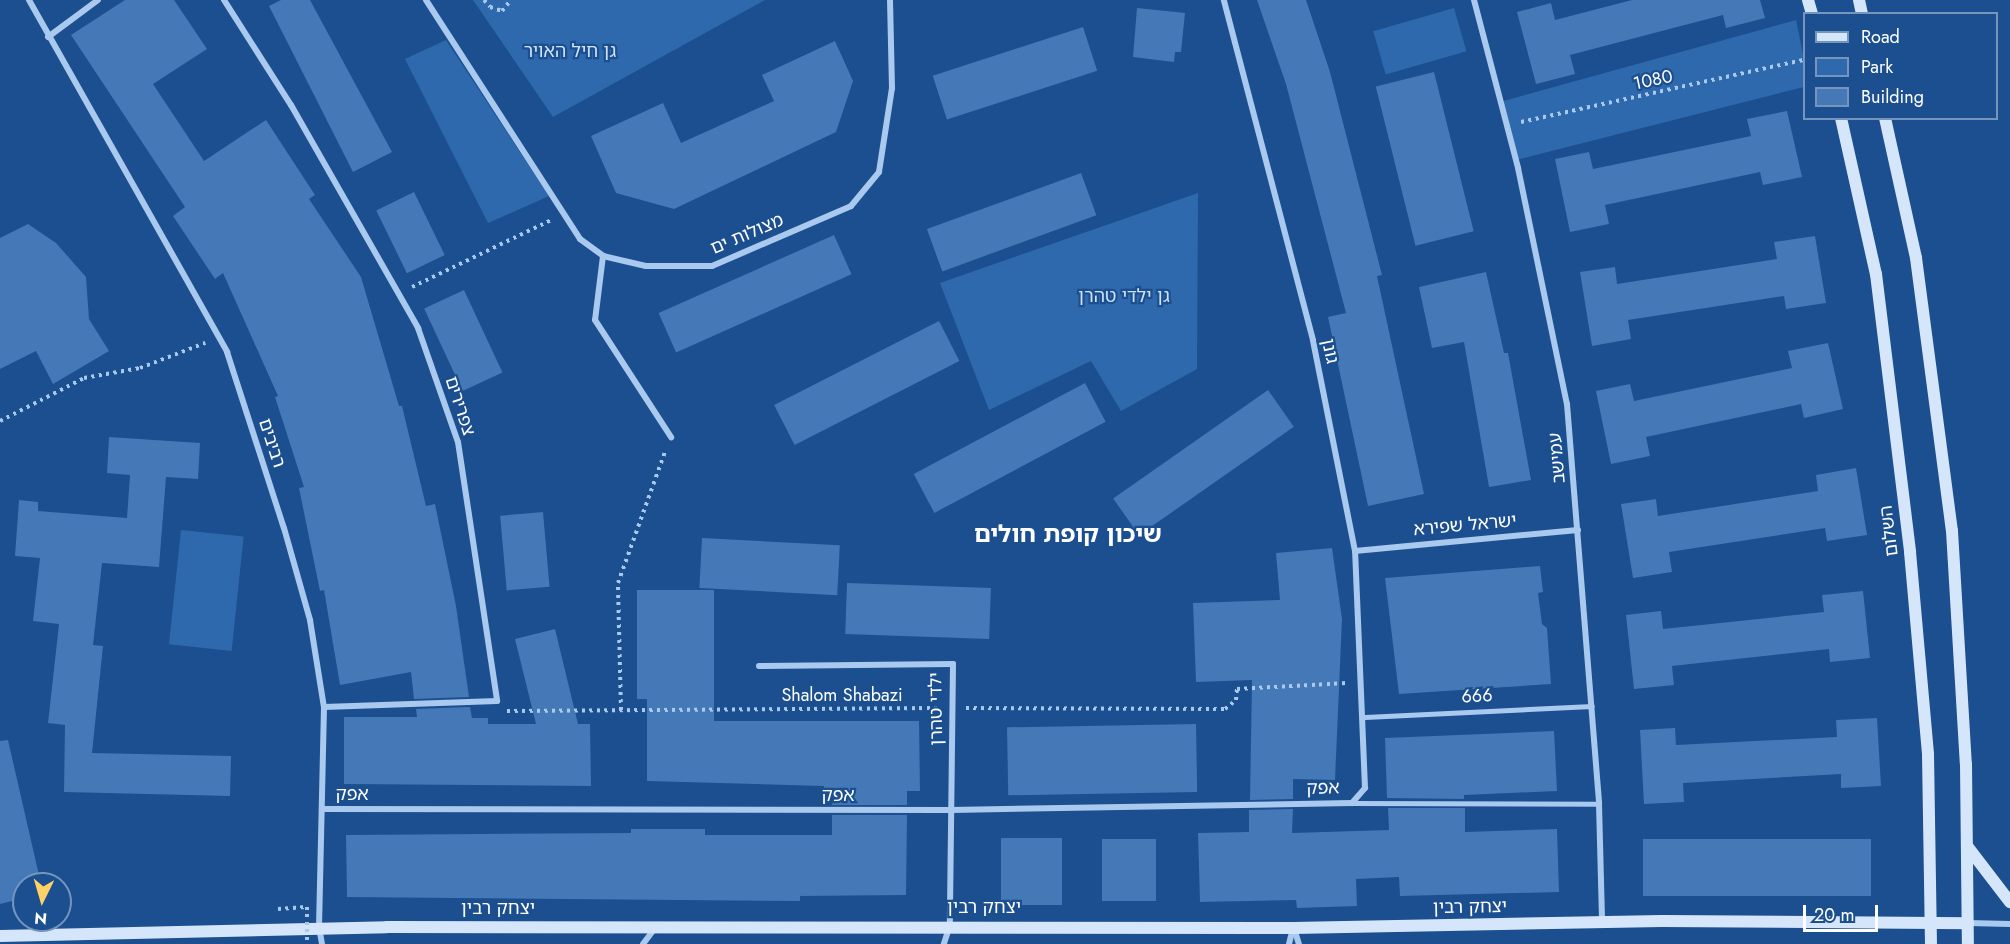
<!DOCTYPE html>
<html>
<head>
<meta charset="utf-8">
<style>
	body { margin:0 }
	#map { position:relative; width:2010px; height:944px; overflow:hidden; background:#1b4f8f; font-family:Jost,"Noto Sans Hebrew",sans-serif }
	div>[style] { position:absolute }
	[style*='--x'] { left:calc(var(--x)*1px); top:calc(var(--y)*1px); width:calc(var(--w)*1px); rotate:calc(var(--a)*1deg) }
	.green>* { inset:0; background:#2e69ad; transform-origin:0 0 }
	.building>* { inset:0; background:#4478b7; transform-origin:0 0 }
	.path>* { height:4px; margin-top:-2px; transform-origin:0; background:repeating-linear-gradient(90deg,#a9c9ee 0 3px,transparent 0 7.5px) }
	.pedestrian>* { height:5px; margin:-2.5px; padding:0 2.5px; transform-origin:2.5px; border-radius:2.5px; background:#a9c9ee }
	.minor>* { height:6px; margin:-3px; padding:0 3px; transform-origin:3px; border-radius:3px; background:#a9c9ee }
	.secondary>* { height:12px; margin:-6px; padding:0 6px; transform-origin:6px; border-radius:6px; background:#d6e6fa }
	.path-bridge>* { height:4px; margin-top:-2px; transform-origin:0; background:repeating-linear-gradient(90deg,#a9c9ee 0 3px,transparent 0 7.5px) }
	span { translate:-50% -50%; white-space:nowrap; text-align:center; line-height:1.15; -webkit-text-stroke:4.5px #1b4f8f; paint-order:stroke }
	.park-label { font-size:18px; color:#cfe3fa }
	.street-label { font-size:18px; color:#fff }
	.district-label { font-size:24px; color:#fff; font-weight:700 }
	.legend { position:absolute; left:1803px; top:12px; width:195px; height:108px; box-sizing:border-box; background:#1b4f8f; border:2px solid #7695bc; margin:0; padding:8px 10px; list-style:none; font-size:18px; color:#fff }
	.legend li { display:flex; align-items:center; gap:12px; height:30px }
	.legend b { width:30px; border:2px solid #7695bc }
	.north { position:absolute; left:12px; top:872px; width:60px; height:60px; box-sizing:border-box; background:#1b4f8f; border:2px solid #7695bc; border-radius:50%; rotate:185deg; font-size:16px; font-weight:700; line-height:24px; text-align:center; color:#fff }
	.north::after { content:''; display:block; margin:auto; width:21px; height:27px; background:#ffd166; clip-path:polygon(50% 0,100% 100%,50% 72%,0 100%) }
	.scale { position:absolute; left:1803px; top:905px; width:75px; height:27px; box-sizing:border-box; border:3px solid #fff; border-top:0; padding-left:8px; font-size:18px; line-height:21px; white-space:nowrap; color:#fff; -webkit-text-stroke:4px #1b4f8f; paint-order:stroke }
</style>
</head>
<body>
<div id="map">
	<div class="green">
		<i style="clip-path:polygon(473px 0,765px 0,553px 117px)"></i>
		<i style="left:1454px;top:8px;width:45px;height:84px;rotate:74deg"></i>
		<i style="clip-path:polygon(1796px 20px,1804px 59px,1804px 87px,1516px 160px,1500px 102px)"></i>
		<i style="clip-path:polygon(446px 40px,549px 196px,488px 223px,405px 59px)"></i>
		<i style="clip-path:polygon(1198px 193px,1197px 369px,1121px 411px,1091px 361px,989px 410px,940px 283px)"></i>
		<i style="left:181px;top:530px;width:63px;height:115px;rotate:6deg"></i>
	</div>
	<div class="building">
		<i style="clip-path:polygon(125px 0,174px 0,207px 49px,153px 84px,204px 161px,266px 120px,315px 195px,309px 199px,361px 277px,399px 406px,402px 406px,426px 506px,435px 504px,456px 606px,469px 697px,414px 699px,411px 672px,340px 685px,324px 590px,320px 591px,299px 488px,304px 487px,275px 397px,278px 396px,223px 273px,215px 279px,173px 216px,185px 207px,71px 35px)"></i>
		<i style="clip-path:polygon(281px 0,310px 0,392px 152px,353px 172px,269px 6px)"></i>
		<i style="clip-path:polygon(1257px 0,1306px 0,1330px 72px,1382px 275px,1377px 276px,1424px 494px,1368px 506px,1328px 317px,1346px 313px,1286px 84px)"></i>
		<i style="clip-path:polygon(1632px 0,1760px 0,1765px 18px,1726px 28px,1723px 15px,1570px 55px,1575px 74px,1536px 84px,1517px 12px,1551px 3px,1555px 20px)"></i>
		<i style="clip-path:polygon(1137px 8px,1185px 13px,1181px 52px,1175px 52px,1174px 62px,1133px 57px)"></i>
		<i style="left:1083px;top:27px;width:46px;height:158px;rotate:72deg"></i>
		<i style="clip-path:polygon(835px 41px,853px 81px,836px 132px,674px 209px,616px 193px,591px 136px,663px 103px,681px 143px,774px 101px,762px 75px)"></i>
		<i style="left:1434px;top:72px;width:164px;height:60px;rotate:76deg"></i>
		<i style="clip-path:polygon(1787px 111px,1802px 177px,1763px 185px,1760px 172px,1605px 205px,1609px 224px,1570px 232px,1555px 159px,1589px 152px,1593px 169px,1751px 136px,1747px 119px)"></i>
		<i style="left:1081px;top:173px;width:45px;height:164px;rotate:70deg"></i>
		<i style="left:414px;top:192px;width:70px;height:42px;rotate:64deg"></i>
		<i style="clip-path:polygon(28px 224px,56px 243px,86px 277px,89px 319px,109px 351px,53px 384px,36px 351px,0 369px,0 238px)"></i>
		<i style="left:834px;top:235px;width:43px;height:192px;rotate:66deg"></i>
		<i style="clip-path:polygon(1815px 236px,1826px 303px,1786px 309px,1784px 296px,1628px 320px,1631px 339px,1592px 346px,1580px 272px,1615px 267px,1617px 284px,1777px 259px,1774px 242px)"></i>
		<i style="clip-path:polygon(1486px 272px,1504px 353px,1508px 353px,1531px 480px,1489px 487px,1464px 342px,1432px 348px,1419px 287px)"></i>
		<i style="left:464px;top:290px;width:91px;height:44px;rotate:65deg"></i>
		<i style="left:939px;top:321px;width:45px;height:185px;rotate:63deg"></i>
		<i style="clip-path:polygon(1828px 343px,1843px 409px,1804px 418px,1801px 404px,1646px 437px,1650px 456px,1611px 464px,1596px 391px,1630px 384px,1634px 401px,1792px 368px,1788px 351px)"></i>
		<i style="left:1085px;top:383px;width:44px;height:194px;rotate:62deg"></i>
		<i style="left:1268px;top:390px;width:45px;height:189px;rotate:55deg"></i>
		<i style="clip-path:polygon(109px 437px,200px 443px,198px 479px,166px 477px,159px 567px,102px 563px,93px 645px,103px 646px,92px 753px,231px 756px,230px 796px,64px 792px,65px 725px,48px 723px,59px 624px,33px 621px,40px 558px,15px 556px,19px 500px,38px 502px,38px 511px,127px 518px,130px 475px,107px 473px)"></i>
		<i style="clip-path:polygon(1856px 468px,1867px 535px,1827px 541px,1825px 528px,1669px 552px,1672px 572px,1633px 578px,1621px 504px,1656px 499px,1658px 516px,1818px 491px,1816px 475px)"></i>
		<i style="left:543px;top:512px;width:75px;height:43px;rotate:85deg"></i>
		<i style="left:702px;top:538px;width:138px;height:50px;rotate:3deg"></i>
		<i style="clip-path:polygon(1332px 548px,1342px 619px,1335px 780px,1293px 779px,1293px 799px,1250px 800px,1252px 680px,1196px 682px,1193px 603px,1280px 600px,1276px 553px)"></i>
		<i style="clip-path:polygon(1540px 566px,1543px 592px,1538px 593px,1542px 624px,1547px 628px,1551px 684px,1399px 694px,1385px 578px)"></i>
		<i style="left:847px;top:583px;width:144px;height:51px;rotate:2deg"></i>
		<i style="clip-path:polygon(637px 590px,714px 590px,714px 721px,919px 721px,920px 791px,907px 791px,907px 805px,832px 805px,832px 791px,824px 791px,824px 786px,647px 781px,647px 699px,637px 699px)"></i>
		<i style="clip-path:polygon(1863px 591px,1870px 658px,1830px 662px,1829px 649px,1672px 666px,1674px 685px,1634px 689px,1626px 615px,1661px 611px,1663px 629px,1824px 612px,1822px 595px)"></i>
		<i style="clip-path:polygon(555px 629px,578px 724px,590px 724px,591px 786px,344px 784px,344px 717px,417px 717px,416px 709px,470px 707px,472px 718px,488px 718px,488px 724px,536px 724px,515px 639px)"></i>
		<i style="clip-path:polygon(1877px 718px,1881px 786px,1841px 788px,1841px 774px,1683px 783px,1684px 802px,1644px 804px,1640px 730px,1675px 728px,1676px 745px,1837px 737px,1836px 720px)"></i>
		<i style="left:1196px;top:724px;width:68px;height:189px;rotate:89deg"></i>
		<i style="clip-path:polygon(1554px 731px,1557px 791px,1464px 795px,1464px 799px,1387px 798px,1385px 738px)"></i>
		<i style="clip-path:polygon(8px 740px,41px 884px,24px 884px,24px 898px,0 904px,0 741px)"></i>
		<i style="clip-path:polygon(1388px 808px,1465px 808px,1465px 832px,1557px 829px,1559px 892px,1400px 896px,1399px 877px,1356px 879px,1357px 906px,1297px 908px,1296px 900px,1200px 902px,1198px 833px,1249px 832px,1249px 810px,1293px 809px,1292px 833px,1389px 830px)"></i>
		<i style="clip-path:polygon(832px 815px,907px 815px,906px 895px,800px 896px,800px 901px,347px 897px,346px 835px,631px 833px,631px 829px,705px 829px,705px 835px,832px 835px)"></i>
		<i style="left:1001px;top:838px;width:61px;height:67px"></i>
		<i style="left:1102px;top:839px;width:54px;height:62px"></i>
		<i style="left:1643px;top:839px;width:228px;height:57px"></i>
	</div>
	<div class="path">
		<i style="--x:484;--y:0;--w:9;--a:49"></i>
		<i style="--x:490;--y:7;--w:13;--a:18"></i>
		<i style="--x:502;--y:11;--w:14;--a:-51"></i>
		<i style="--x:1521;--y:122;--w:290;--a:-12.4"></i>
		<i style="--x:412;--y:287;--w:154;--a:-25.7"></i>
		<i style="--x:0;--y:421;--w:94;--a:-27.1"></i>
		<i style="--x:84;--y:378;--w:57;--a:-10.1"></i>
		<i style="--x:140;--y:368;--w:70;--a:-21"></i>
		<i style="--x:966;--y:708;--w:259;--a:0.2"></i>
		<i style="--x:1225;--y:709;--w:14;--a:-39"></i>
		<i style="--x:1236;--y:700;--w:11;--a:-85"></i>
		<i style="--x:1237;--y:689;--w:110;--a:-3.1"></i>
		<i style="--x:621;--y:710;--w:127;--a:-91.4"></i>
		<i style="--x:618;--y:583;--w:142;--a:-70.3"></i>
		<i style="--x:507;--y:711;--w:431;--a:-0.4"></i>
		<i style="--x:278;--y:909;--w:28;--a:-4"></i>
	</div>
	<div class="pedestrian">
		<i style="--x:1365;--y:717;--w:227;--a:-2.8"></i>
		<i style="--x:1352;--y:803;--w:247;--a:0.2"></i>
	</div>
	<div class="minor">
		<i style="--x:29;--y:0;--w:404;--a:60.6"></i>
		<i style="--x:227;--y:352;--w:185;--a:72.1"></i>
		<i style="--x:284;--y:528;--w:96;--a:74.2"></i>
		<i style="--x:310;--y:620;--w:88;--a:80.9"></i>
		<i style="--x:324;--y:707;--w:220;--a:91.3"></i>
		<i style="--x:319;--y:927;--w:17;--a:80"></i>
		<i style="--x:224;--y:0;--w:125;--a:57.5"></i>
		<i style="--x:291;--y:105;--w:257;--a:60.3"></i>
		<i style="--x:418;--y:328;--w:121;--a:70.7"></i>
		<i style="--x:458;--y:442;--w:262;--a:81.4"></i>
		<i style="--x:497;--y:701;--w:173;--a:178"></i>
		<i style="--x:426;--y:0;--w:284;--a:57.2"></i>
		<i style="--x:580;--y:239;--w:29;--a:36"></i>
		<i style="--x:603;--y:256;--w:44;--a:13.1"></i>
		<i style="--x:646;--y:266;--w:66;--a:0"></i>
		<i style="--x:712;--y:266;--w:151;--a:-23.3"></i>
		<i style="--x:851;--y:206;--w:44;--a:-50.5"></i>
		<i style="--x:879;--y:172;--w:85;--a:-81.2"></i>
		<i style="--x:892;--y:88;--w:88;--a:-91.3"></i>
		<i style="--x:1474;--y:0;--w:174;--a:75.3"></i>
		<i style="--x:1518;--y:168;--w:241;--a:78.3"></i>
		<i style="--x:1567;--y:404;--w:401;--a:85.4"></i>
		<i style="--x:1599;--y:804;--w:118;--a:88.5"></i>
		<i style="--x:48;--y:37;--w:62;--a:-36.5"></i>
		<i style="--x:603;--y:256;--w:64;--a:97.1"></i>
		<i style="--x:595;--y:320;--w:140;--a:57"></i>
		<i style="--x:1355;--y:551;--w:224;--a:-5.4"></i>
		<i style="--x:759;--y:666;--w:194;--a:-0.6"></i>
		<i style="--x:953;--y:664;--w:261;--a:90.7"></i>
		<i style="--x:950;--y:925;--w:20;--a:108"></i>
		<i style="--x:323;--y:809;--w:628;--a:0.09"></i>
		<i style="--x:951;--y:810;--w:401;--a:-1"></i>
		<i style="--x:1352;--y:803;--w:20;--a:-49"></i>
		<i style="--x:1365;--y:788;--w:237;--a:-92.4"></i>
		<i style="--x:1355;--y:551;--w:215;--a:-101.3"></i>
		<i style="--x:1313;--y:340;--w:351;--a:-104.7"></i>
		<i style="--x:1968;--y:923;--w:42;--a:1.4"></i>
		<i style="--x:1294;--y:928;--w:17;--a:73"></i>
		<i style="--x:643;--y:944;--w:20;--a:-53"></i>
		<i style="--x:1289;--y:944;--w:16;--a:-76"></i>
	</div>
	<div class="secondary">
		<i style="--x:1808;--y:0;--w:15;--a:74"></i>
		<i style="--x:1859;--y:0;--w:14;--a:78"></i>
		<i style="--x:1841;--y:118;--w:160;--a:77.4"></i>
		<i style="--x:1876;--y:274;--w:280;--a:83"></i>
		<i style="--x:1910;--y:552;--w:203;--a:84.9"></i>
		<i style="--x:1928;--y:754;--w:190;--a:89.1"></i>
		<i style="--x:1885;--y:118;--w:143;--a:77.5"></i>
		<i style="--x:1916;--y:258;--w:275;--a:82.5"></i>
		<i style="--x:1952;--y:531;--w:233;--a:86.6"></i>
		<i style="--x:1966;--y:764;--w:180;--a:89.4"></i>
		<i style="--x:1967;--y:846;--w:71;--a:52.5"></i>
		<i style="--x:0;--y:936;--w:387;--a:-1.3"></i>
		<i style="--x:387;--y:927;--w:906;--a:0.06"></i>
		<i style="--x:1293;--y:928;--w:369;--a:-1.1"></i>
		<i style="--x:1662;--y:921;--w:306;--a:0.4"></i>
	</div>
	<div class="path-bridge">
		<i style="--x:307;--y:907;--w:37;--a:90"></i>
	</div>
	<div class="park-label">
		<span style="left:570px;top:51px">גן חיל האויר</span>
		<span style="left:1124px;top:296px">גן ילדי טהרן</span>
	</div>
	<div class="street-label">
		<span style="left:1653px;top:80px;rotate:-12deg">1080</span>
		<span style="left:747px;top:234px;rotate:-23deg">מצולות ים</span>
		<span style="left:1330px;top:351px;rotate:78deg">גונן</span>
		<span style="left:460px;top:406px;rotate:72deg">צפרירים</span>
		<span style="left:272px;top:443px;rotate:72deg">רביבים</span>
		<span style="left:1557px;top:458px;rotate:-95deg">עמישב</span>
		<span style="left:1465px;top:525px;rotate:-5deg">ישראל שפירא</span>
		<span style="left:1889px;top:531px;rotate:-97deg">השלום</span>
		<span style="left:842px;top:695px">Shalom Shabazi</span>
		<span style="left:1477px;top:696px;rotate:-3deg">666</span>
		<span style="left:936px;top:709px;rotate:-91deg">ילדי טהרן</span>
		<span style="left:1323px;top:788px;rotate:-1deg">אפק</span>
		<span style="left:352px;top:794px">אפק</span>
		<span style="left:838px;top:795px">אפק</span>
		<span style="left:984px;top:907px">יצחק רבין</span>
		<span style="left:1470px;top:907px;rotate:-1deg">יצחק רבין</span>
		<span style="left:498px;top:908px">יצחק רבין</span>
	</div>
	<div class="district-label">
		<span style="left:1068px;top:534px">שיכון קופת חולים</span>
	</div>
	<ul class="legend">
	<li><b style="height:8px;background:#d6e6fa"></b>Road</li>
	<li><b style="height:16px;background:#2e69ad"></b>Park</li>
	<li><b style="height:16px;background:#4478b7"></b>Building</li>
	</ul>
	<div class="north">N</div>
	<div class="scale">20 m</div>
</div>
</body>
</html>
